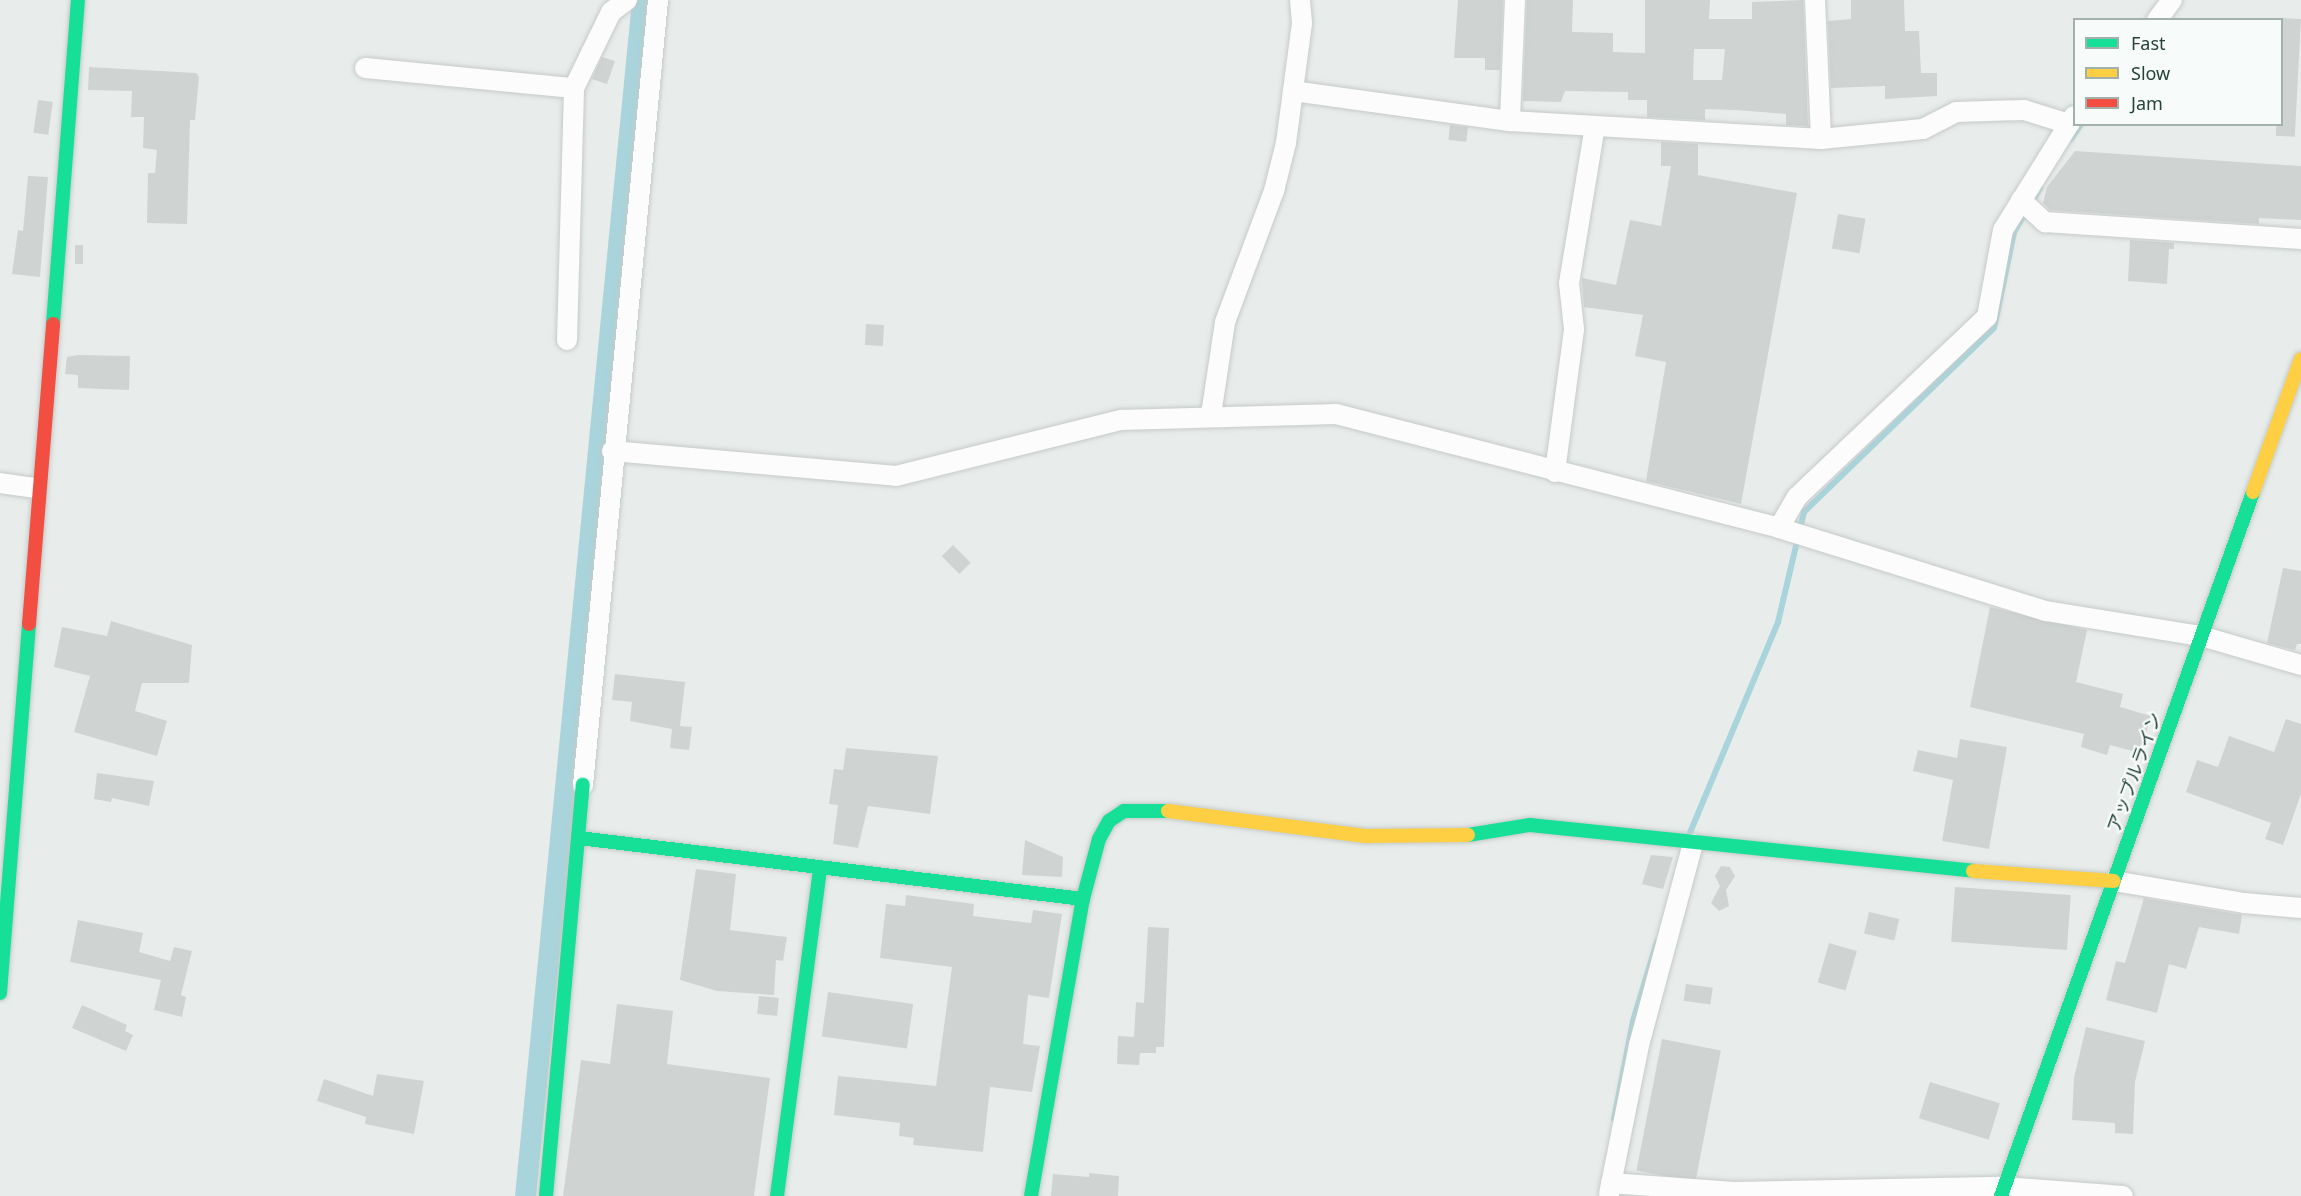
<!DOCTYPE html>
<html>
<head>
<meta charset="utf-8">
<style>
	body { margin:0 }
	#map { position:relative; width:2301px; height:1196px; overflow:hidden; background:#e8edeb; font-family:"Noto Sans","Noto Sans JP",sans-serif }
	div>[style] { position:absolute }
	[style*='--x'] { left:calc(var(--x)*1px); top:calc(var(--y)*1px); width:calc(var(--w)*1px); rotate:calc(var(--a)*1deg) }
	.stream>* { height:6px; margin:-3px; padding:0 3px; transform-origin:3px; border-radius:3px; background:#a9d4db }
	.canal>* { height:21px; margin:-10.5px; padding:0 10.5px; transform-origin:10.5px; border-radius:10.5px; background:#a9d4db }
	.building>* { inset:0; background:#cfd4d2; transform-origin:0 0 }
	.roads { filter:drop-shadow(0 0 2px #c5cac8) drop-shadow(0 0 2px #c5cac8) }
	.street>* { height:20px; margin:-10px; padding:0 10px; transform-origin:10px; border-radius:10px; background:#fcfcfc }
	.fast>* { height:14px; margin:-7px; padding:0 7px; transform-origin:7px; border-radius:7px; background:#16e098 }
	.slow>* { height:14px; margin:-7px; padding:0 7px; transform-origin:7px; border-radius:7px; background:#ffcf43 }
	.jam>* { height:14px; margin:-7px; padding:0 7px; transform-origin:7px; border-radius:7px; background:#f24e42 }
	span { translate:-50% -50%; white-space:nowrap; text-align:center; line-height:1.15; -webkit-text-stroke:4.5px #f7fbf9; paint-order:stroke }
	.street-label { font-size:18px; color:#24423a }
	.legend { position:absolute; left:2073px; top:18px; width:210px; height:108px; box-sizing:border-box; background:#f7fbf9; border:2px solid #a3b1ad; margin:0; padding:8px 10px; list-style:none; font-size:18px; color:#24423a }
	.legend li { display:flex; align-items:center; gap:12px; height:30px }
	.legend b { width:30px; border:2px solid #a3b1ad }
</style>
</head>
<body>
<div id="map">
	<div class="stream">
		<i style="--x:2071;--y:139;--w:18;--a:-56"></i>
		<i style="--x:1689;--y:835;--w:231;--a:-67.3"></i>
		<i style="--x:1778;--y:622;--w:113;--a:-76.7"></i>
		<i style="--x:1804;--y:512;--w:264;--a:-44.1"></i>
		<i style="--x:1994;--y:328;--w:98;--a:-78.2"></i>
		<i style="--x:2014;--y:232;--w:51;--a:-59.4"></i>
		<i style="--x:1614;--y:1119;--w:100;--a:-79"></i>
		<i style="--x:1633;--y:1021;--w:83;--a:-73.1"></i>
	</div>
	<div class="canal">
		<i style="--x:525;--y:1196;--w:1202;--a:-84.41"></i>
	</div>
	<div class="building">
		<i style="clip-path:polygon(1458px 0,1503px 0,1500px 70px,1485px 70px,1485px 58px,1454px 58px)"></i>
		<i style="clip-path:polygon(evenodd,1527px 0,1573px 0,1572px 32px,1613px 33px,1613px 52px,1645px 53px,1645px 0,1710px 0,1709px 19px,1752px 19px,1752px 2px,1803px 0,1808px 126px,1786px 125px,1786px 114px,1736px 110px,1705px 109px,1705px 120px,1647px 117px,1647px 100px,1628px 100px,1628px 92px,1565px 91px,1561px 102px,1523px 101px,1527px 0,1694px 49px,1725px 49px,1722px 80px,1693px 80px,1694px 49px)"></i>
		<i style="clip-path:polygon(1851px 0,1904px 0,1905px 31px,1919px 31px,1921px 73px,1937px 73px,1937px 96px,1885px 99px,1885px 86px,1831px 88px,1828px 21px,1851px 19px)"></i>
		<i style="left:2282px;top:18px;width:19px;height:118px;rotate:3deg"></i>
		<i style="clip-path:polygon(602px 57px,615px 61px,607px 84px,592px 79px)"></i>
		<i style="clip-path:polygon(89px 67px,196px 73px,199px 77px,195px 120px,190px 120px,187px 224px,147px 223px,148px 173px,155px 173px,157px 150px,143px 148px,144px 117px,131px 117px,132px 91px,88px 90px)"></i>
		<i style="left:38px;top:100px;width:15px;height:33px;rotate:8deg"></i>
		<i style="left:1450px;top:125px;width:18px;height:15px;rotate:6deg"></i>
		<i style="clip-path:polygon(1661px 142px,1698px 144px,1698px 175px,1797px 193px,1741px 504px,1646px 481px,1666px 362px,1635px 356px,1643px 315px,1584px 307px,1582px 278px,1616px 285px,1630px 220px,1661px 226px,1671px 166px,1661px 166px)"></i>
		<i style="clip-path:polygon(2075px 151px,2301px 166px,2301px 220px,2259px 218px,2259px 224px,2050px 210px,2043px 203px,2047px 187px)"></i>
		<i style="clip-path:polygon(28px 176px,48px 177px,40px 277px,12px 274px,18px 230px,23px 231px)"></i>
		<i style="left:1838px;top:214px;width:28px;height:35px;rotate:10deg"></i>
		<i style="clip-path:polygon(2130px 240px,2174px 243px,2174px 249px,2169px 249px,2167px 284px,2128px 281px)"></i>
		<i style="left:75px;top:245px;width:8px;height:19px"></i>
		<i style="left:866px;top:324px;width:18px;height:21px;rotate:3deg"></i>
		<i style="clip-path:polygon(78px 355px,130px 356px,129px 390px,78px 388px,78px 375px,65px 374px,67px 357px)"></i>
		<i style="left:953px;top:545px;width:25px;height:16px;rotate:45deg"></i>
		<i style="clip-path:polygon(2283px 568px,2301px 571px,2301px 644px,2297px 644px,2295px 650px,2267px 643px)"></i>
		<i style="clip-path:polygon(1990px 607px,2087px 630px,2076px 682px,2123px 694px,2120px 707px,2151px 716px,2140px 753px,2110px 745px,2107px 755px,2081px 747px,2084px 734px,1970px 707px)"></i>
		<i style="clip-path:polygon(111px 621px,192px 645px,189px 683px,142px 683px,135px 711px,167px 721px,157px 756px,74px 732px,90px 676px,54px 667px,62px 627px,107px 636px)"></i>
		<i style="clip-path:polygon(615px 674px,685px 682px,680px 726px,692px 727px,689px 750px,670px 748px,672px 729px,630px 721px,632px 702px,612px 700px)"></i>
		<i style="clip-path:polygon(2286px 719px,2301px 724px,2301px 794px,2283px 845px,2265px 839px,2271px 823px,2186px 792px,2197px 760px,2218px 767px,2229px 736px,2274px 752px)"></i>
		<i style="clip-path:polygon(1960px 739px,2007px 747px,1989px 849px,1942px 841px,1953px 780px,1913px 771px,1918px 750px,1957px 758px)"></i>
		<i style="clip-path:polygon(846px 748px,938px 756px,930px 814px,868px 806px,858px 848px,833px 844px,838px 805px,829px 804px,834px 769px,843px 770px)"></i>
		<i style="clip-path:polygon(97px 773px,154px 781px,149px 806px,112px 798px,111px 802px,94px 799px)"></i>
		<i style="clip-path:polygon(1025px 840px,1063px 857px,1062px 877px,1022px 875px)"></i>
		<i style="clip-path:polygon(1651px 855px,1673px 857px,1663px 889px,1642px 884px)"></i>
		<i style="clip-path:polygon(1721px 866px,1730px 867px,1735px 876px,1726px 890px,1729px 906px,1719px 911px,1711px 903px,1720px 886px,1715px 876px)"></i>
		<i style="clip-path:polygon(696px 869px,736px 874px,730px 930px,787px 937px,783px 961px,776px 960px,774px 995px,717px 991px,680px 980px)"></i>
		<i style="left:1955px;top:887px;width:116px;height:55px;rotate:4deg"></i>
		<i style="clip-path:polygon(906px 895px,974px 904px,973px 916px,1031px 923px,1033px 910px,1062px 914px,1049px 998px,1028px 995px,1023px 1044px,1040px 1046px,1032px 1092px,990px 1087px,983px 1152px,913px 1145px,914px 1138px,899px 1136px,900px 1123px,834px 1115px,838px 1076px,936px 1086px,952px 967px,880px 958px,886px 904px,905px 906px)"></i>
		<i style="clip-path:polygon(2144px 898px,2242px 915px,2239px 934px,2199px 927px,2186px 969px,2169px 964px,2157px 1013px,2106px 1000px,2116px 961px,2125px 963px)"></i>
		<i style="left:1869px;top:912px;width:31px;height:22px;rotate:13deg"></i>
		<i style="clip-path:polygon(78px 920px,143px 933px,139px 952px,170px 961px,174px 947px,192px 951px,181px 995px,186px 997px,182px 1017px,154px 1010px,161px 980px,70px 962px)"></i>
		<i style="clip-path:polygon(1148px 927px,1169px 928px,1164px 1047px,1156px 1047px,1156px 1053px,1140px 1053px,1139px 1065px,1117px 1064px,1118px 1036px,1134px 1037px,1136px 1002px,1144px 1003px)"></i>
		<i style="left:1829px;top:943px;width:29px;height:41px;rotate:16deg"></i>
		<i style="left:1686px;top:984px;width:27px;height:17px;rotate:8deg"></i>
		<i style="left:828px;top:992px;width:86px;height:45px;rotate:8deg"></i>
		<i style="left:759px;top:996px;width:20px;height:18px;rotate:6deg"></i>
		<i style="clip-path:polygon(617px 1004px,673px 1011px,667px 1064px,770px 1078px,754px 1196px,563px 1196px,581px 1060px,610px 1064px)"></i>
		<i style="clip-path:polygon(82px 1005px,127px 1025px,125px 1031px,133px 1035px,126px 1051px,72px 1028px)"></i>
		<i style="clip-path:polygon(2086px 1027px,2145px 1041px,2135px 1082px,2133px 1134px,2115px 1133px,2115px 1123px,2072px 1120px,2074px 1078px)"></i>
		<i style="left:1662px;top:1039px;width:60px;height:134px;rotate:11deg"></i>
		<i style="clip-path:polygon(377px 1074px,424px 1081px,414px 1134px,365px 1124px,366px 1117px,317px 1101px,324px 1079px,373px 1096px)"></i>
		<i style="left:1930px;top:1082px;width:73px;height:38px;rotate:17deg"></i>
		<i style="clip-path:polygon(1089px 1173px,1119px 1176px,1118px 1196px,1051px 1196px,1053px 1174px,1089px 1177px)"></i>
	</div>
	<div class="roads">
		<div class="street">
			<i style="--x:1515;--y:0;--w:121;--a:92.4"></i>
			<i style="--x:1510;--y:121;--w:312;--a:3.3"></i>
			<i style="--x:1821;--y:139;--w:102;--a:-5.6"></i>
			<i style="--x:1923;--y:129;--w:37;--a:-27"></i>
			<i style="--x:1956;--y:112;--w:68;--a:-1.7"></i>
			<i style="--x:2024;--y:110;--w:47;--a:17.3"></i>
			<i style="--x:1815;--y:0;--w:139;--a:87.5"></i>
			<i style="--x:2157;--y:20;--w:25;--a:-53"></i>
			<i style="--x:365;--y:68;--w:210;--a:5.5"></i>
			<i style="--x:1293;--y:91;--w:219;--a:7.9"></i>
			<i style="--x:2021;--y:200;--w:33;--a:43"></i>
			<i style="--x:2045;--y:222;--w:257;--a:3.8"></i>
			<i style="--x:567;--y:340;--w:252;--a:-88.4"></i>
			<i style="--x:574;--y:88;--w:85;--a:-64"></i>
			<i style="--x:611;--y:12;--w:20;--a:-37"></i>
			<i style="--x:1211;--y:415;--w:94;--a:-81.4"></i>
			<i style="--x:1225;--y:322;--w:140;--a:-69.5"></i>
			<i style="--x:1274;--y:191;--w:49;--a:-76"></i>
			<i style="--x:1286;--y:143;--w:121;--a:-82.4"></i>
			<i style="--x:1302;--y:23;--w:23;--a:-95"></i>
			<i style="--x:612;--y:451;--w:285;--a:5"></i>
			<i style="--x:896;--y:476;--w:232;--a:-14"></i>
			<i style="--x:1121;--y:420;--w:215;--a:-1.6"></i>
			<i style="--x:1336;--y:414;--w:457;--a:14.4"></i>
			<i style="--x:1779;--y:528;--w:280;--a:17.3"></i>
			<i style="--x:2046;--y:611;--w:157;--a:9.2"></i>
			<i style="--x:2201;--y:636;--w:104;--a:16.2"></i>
			<i style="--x:1555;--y:472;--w:144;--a:-82.4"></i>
			<i style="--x:1574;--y:329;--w:46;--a:-96.2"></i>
			<i style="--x:1569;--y:283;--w:159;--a:-80.6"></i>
			<i style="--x:0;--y:483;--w:37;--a:8"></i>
			<i style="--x:1779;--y:528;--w:36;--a:-60"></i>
			<i style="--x:1797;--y:497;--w:262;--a:-43.5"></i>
			<i style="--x:1987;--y:317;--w:88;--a:-79.6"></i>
			<i style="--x:2003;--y:230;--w:134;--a:-58.1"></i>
			<i style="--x:583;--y:785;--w:789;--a:-84.54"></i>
			<i style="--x:2114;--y:881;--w:132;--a:9.6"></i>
			<i style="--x:2244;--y:903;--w:57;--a:5"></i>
			<i style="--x:1611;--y:1183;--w:123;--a:4.2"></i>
			<i style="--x:1734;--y:1192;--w:270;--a:-1.1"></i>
			<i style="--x:2004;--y:1187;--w:119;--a:4.3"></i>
			<i style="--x:1609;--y:1194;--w:152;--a:-78.6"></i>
			<i style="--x:1639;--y:1045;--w:208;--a:-75"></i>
		</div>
		<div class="fast">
			<i style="--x:53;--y:324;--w:325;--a:-85.6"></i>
			<i style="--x:1468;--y:835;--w:63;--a:-9.2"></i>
			<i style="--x:1530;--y:825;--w:445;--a:5.9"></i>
			<i style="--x:579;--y:838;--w:508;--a:6.9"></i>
			<i style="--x:0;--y:993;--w:370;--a:-85.5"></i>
			<i style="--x:546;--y:1196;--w:413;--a:-84.9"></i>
			<i style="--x:777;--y:1196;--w:329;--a:-82.5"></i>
			<i style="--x:1031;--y:1196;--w:302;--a:-80.1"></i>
			<i style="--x:1083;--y:899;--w:62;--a:-75.1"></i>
			<i style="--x:1099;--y:839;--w:21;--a:-61"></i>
			<i style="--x:1109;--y:821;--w:18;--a:-34"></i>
			<i style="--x:1124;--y:811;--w:44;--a:0"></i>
			<i style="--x:2001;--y:1196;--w:748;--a:-70.3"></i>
		</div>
		<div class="slow">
			<i style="--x:2253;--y:492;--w:141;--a:-70.2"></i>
			<i style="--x:1168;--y:811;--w:201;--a:7.2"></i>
			<i style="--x:1367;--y:836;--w:101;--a:-0.6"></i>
			<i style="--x:1973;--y:871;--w:141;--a:4.1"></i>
		</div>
		<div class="jam">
			<i style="--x:29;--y:624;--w:301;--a:-85.4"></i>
		</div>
	</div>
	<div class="street-label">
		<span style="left:2134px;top:772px;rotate:-70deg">アップルライン</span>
	</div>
	<ul class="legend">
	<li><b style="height:8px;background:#16e098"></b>Fast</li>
	<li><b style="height:8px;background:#ffcf43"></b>Slow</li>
	<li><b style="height:8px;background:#f24e42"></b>Jam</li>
	</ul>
</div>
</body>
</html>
